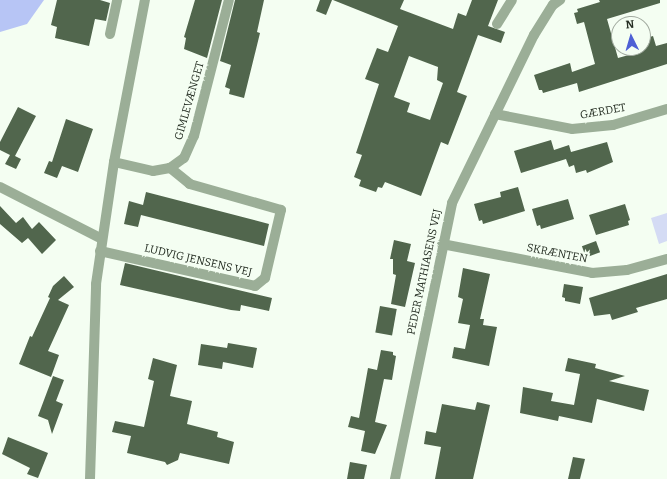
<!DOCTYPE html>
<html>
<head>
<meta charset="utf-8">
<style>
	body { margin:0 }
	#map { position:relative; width:667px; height:479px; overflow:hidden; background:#f4fef2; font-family:Bitter,serif }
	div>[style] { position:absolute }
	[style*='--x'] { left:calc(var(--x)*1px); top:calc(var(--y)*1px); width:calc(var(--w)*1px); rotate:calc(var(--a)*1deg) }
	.green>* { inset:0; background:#d4dbf4 }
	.water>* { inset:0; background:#b7c5f5 }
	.building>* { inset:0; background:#51664d; transform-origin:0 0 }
	.minor>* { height:10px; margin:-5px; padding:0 5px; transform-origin:5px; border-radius:5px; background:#9bae97 }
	span { translate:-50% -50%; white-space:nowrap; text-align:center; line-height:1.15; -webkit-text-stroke:4px #f4fef2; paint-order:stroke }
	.street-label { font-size:11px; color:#262f24 }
	.north { position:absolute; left:611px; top:16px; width:40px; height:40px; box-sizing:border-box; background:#f4fef2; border:1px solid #a2aba0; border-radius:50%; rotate:355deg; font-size:11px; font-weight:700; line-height:16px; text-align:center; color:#262f24 }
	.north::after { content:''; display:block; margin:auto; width:14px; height:18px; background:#4e60d5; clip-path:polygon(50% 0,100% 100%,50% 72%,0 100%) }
</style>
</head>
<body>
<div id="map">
	<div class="green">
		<i style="clip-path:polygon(667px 213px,667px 241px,659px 244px,651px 218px)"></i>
	</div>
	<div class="water">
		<i style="clip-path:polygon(0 0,44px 0,27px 24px,0 32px)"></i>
	</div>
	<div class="building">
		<i style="clip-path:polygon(57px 0,100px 0,110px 3px,106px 21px,95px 19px,89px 46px,55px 38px,57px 27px,51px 25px)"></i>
		<i style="clip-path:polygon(195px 0,222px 0,207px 58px,184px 49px,186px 38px,184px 37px)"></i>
		<i style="clip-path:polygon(235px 0,264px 0,257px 32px,260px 33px,244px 98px,229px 94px,230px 89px,225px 87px,231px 65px,220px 61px)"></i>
		<i style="clip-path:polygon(320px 0,332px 0,326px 15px,316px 11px)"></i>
		<i style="clip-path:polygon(evenodd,333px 0,404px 0,400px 9px,453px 29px,458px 13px,466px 16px,472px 0,498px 0,488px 26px,505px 32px,501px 43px,478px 35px,457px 92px,467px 96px,448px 145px,441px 142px,421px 196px,385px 182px,382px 188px,378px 187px,376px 192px,359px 186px,361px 180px,354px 177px,362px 155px,356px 153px,379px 84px,365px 79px,377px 48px,388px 52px,398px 26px,333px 0,409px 56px,438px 67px,437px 80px,443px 83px,430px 120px,407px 112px,410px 103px,394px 97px,409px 56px)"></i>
		<i style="clip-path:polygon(599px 0,660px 0,660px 3px,607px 19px,618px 58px,643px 51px,643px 39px,653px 36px,656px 46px,667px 43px,667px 64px,579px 92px,577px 83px,543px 93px,542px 90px,539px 90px,534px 75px,570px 63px,572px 72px,595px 64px,584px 22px,577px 24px,574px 13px,578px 12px,577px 9px,600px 2px)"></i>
		<i style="clip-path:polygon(18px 107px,36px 116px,15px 156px,21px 159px,16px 169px,5px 164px,10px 155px,0 150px,0 142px)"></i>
		<i style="clip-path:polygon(66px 119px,93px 129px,78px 172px,62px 166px,57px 178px,44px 173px,49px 161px,52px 162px)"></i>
		<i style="clip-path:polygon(551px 140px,554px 150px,569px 145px,571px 152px,607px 142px,613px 162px,587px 173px,586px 170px,576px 173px,574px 165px,569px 167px,566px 159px,521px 173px,514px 151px)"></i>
		<i style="clip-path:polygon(518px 187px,525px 211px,483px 224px,482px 220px,479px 221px,474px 204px,501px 197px,500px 192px)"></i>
		<i style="clip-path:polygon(146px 192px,269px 224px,264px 246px,141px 215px,138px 227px,124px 224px,129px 201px,143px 205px)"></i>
		<i style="clip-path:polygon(568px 199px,574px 219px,541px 229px,540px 225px,537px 226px,532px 209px)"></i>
		<i style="clip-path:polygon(625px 204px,630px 220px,628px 221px,629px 225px,596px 235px,589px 215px)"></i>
		<i style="clip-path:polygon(0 206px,16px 223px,23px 217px,32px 229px,39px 222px,56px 240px,42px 254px,28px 238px,22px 243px,0 224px)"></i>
		<i style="clip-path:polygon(394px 240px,411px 244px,407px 261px,415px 263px,405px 307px,391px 304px,396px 275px,393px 274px,393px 259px,390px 259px)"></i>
		<i style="left:596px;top:241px;width:12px;height:15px;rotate:70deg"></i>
		<i style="clip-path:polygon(125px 263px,272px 298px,269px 311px,241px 305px,240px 311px,231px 310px,120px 285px)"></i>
		<i style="clip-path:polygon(463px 268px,490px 274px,480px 319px,484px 319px,483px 325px,497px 327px,489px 366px,452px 358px,454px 347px,465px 349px,470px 325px,458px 323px,463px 299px,458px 297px)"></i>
		<i style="clip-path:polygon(667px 274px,667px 299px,636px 308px,638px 312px,612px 320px,610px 314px,594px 316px,589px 298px)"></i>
		<i style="clip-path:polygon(64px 276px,74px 287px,58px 300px,69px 305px,48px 351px,59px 355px,51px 377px,19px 364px,30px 336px,32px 337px,50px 298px,48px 297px,53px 286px)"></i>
		<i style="clip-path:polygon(564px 284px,583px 287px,580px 304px,565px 301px,565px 298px,562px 297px)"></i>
		<i style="left:380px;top:306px;width:17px;height:27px;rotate:10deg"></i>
		<i style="clip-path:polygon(228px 343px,257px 348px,253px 368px,223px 362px,222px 369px,198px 365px,201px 344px,227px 348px)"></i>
		<i style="clip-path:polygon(381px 350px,393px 352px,393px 355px,396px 356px,392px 380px,384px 379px,375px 422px,387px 425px,375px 454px,361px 451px,365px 431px,348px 427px,351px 416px,359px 418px,368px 368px,377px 370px)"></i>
		<i style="clip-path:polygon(153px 358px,177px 365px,170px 396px,192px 401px,187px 424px,218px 432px,217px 437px,234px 442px,229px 464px,180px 453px,178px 460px,167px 465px,165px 462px,127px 453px,131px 436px,112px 432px,115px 421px,144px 427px,154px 381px,148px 379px)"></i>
		<i style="clip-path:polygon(568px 358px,596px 364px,595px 368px,625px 376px,609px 381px,649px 390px,644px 411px,597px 399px,592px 423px,559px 416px,558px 421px,520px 413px,523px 387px,553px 393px,551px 401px,574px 405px,580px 374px,565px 371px)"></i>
		<i style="clip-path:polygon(53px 376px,64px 380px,56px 401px,63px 404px,52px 434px,48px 420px,38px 416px)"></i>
		<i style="clip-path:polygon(477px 402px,490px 405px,473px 479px,435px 479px,441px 447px,424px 444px,426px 431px,436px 433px,442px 404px,475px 410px)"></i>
		<i style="clip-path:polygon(8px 437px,48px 453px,38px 478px,27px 474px,30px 468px,2px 454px)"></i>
		<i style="clip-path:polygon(573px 457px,585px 459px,580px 479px,568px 479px)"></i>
		<i style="clip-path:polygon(350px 462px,367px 465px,364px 479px,347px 479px)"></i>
	</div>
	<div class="minor">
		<i style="--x:497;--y:24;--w:28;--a:-58"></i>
		<i style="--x:110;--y:34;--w:35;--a:-78"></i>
		<i style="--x:495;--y:114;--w:78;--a:11"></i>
		<i style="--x:572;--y:129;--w:41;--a:-5.6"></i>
		<i style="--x:613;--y:125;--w:56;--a:-16.5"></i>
		<i style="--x:114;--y:162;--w:40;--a:13"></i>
		<i style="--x:153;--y:171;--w:17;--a:-10"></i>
		<i style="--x:170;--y:168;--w:17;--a:-36"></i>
		<i style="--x:184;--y:158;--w:24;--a:-66"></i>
		<i style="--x:194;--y:136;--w:140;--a:-75.6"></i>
		<i style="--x:0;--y:187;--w:114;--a:27"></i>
		<i style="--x:442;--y:244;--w:153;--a:10.9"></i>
		<i style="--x:592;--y:273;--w:35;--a:-5"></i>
		<i style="--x:627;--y:270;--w:41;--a:-15.4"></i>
		<i style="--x:100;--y:251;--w:159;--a:12.7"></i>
		<i style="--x:255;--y:286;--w:13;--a:-39"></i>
		<i style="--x:265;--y:278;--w:70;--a:-76.8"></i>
		<i style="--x:281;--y:210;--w:95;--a:-164.1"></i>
		<i style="--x:190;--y:184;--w:26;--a:-141"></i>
		<i style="--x:90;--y:479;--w:195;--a:-88.2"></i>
		<i style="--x:96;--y:284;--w:123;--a:-81.6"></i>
		<i style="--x:114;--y:162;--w:165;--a:-79.2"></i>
		<i style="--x:395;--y:479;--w:282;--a:-78.3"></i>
		<i style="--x:452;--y:203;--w:187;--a:-64"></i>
		<i style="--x:534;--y:35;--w:36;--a:-58"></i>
		<i style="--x:553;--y:5;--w:9;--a:-36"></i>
	</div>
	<div class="street-label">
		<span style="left:190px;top:101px;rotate:-74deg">GIMLEVÆNGET</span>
		<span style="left:603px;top:112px;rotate:-10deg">GÆRDET</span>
		<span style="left:557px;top:254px;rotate:11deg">SKRÆNTEN</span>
		<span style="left:198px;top:261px;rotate:13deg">LUDVIG JENSENS VEJ</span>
		<span style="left:425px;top:272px;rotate:-78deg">PEDER MATHIASENS VEJ</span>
	</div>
	<div class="north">N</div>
</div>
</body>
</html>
